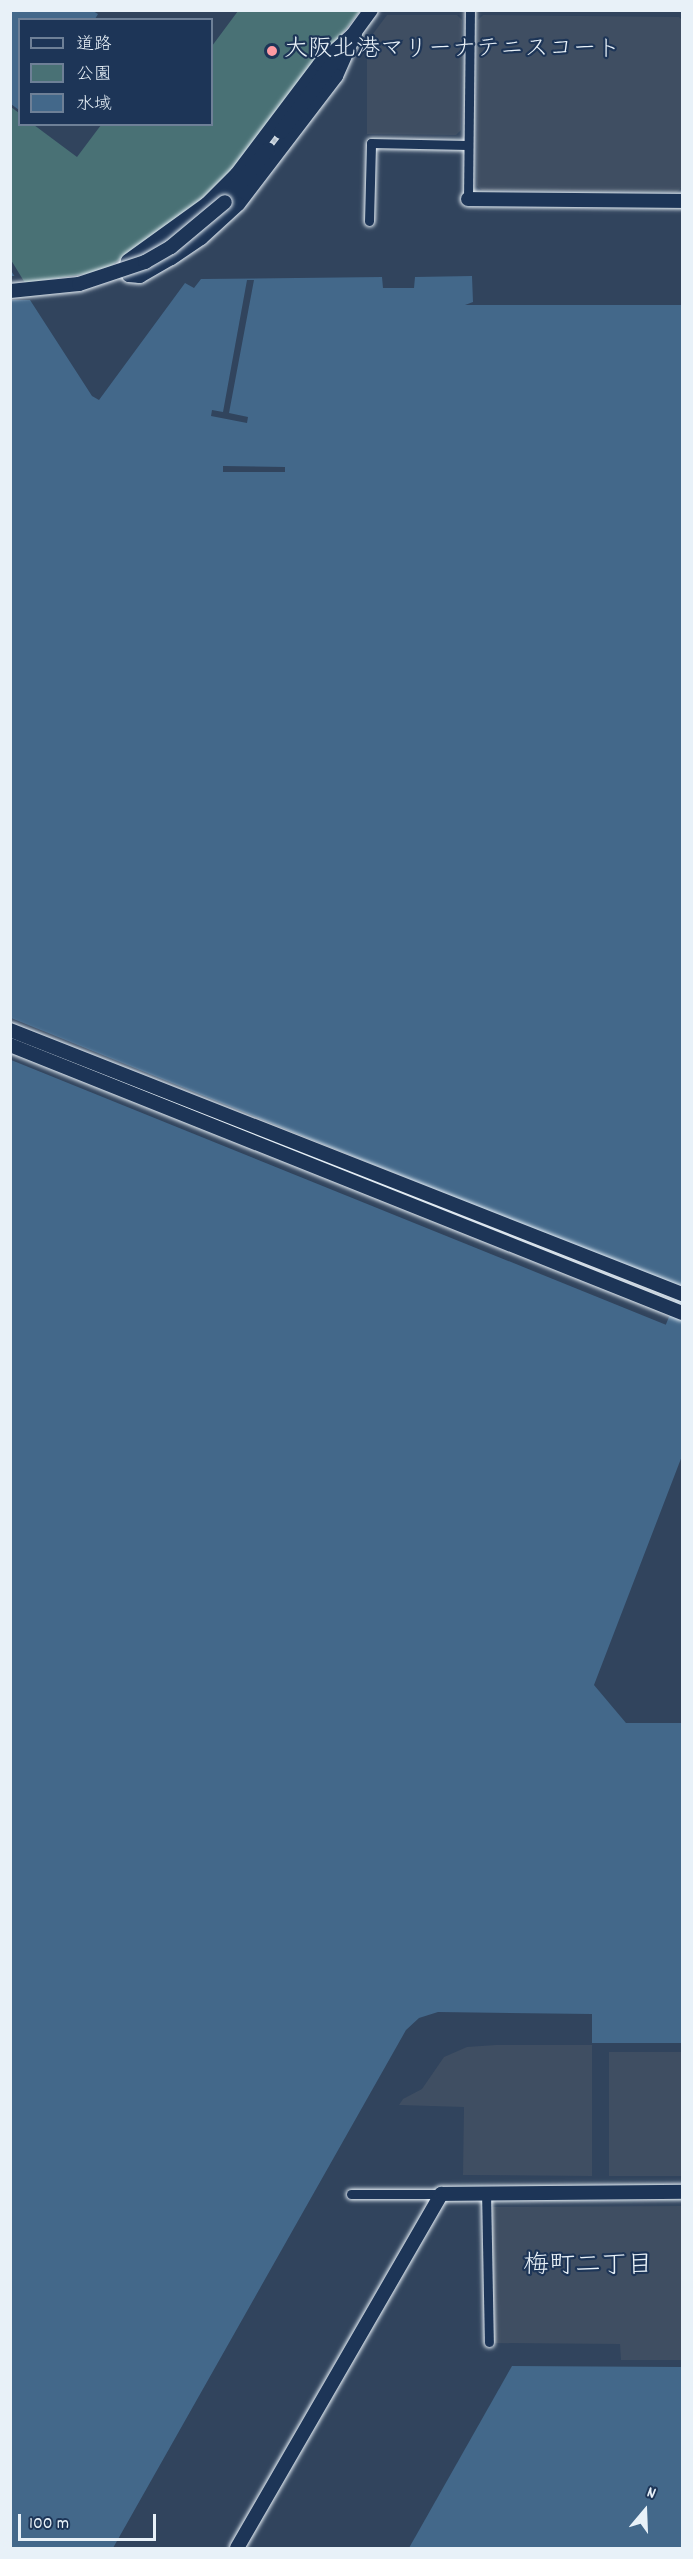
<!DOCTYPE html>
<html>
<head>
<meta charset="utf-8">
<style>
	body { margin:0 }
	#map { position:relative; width:693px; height:2559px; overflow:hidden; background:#31445d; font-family:Dekko,"Klee One",sans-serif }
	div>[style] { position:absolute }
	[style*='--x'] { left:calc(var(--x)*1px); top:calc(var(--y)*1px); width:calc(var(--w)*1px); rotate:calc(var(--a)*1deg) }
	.built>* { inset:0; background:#3f4e62; transform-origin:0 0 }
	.green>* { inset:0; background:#497175 }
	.water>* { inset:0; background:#43688a }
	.pier>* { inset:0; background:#31445d; transform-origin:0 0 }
	.roads { filter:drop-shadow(0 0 2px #e8f1f8) drop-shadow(0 0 2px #e8f1f8) }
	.street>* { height:9px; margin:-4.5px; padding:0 4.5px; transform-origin:4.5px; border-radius:4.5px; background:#1d3557 }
	.secondary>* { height:14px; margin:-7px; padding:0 7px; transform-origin:7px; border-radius:7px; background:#1d3557 }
	.bridges { filter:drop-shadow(0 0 2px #e8f1f8) drop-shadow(0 0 2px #e8f1f8) }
	.secondary-bridge>* { height:14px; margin:-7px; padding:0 7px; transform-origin:7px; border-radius:7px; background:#1d3557 }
	.dots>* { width:16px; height:16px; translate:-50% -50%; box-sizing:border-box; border:3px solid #1d3557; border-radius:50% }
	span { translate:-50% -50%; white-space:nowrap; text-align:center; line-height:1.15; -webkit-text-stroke:4.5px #1d3557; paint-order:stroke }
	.poi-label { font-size:24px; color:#e8f1f8 }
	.left { translate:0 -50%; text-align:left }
	.neighbourhood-label { font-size:26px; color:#e8f1f8 }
	.frame { position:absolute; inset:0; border:12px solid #e8f1f8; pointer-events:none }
	.legend { position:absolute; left:18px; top:18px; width:195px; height:108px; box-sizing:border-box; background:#1d3557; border:2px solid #6e8097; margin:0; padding:8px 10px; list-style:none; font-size:18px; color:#e8f1f8 }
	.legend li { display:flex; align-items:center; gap:12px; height:30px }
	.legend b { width:30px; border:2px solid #6e8097 }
	.north { position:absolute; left:615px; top:2481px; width:60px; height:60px; -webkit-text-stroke:4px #1d3557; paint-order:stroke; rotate:19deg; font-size:16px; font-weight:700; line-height:24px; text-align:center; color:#e8f1f8 }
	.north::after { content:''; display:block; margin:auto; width:21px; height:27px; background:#e8f1f8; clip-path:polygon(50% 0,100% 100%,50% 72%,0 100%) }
	.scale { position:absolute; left:18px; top:2514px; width:138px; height:27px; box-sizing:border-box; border:3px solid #e8f1f8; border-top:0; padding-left:8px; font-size:18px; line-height:21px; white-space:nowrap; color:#e8f1f8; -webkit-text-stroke:4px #1d3557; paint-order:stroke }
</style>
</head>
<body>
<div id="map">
	<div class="built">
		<i style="clip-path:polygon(387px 15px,457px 15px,462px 20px,461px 130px,456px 135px,367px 134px,367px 42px)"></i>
		<i style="clip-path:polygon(483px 15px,679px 17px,682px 20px,682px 187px,677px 192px,482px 190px,477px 186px,478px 20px)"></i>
		<i style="clip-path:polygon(496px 2045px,592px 2045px,592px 2176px,463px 2175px,464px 2107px,399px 2105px,403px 2099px,422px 2089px,444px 2057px,467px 2047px)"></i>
		<i style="left:682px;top:2052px;width:124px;height:73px;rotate:90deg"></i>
		<i style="clip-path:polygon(682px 2206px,682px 2360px,621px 2360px,620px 2344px,493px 2343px,492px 2207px)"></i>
	</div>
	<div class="green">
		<i style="clip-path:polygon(238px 11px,360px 11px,230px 178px,104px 271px,25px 283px,11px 260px,11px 107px,19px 113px,20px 124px,34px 125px,77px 157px,101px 125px,212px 124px,212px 46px)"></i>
	</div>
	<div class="water">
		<i style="clip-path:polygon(93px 11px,98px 14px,95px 19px,20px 20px,19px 110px,11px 104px,11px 11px)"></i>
		<i style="clip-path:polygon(10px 269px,92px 396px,99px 400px,185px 283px,194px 288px,201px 279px,382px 277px,383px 288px,414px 288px,415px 277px,472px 276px,473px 302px,465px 305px,681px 305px,682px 314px,682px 1456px,594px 1685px,626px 1723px,682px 1723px,682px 2043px,592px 2043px,592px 2014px,438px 2012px,419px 2018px,406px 2030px,113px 2548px,10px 2548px)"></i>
		<i style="clip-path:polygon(512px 2366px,682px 2367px,682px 2548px,409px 2548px)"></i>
	</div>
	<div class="pier">
		<i style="clip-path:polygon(11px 276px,19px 276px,34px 300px,10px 300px)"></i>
		<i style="clip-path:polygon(247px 280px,254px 280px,229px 413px,248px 417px,247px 423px,211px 416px,212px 410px,223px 412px)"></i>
		<i style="clip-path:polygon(223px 466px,285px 467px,285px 472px,223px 472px)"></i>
		<i style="left:11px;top:1018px;width:722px;height:39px;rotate:22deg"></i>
	</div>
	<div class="roads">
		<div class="street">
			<i style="--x:468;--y:199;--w:189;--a:-89.4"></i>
			<i style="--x:369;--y:221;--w:78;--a:-88.5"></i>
			<i style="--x:371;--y:143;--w:97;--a:1.2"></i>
			<i style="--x:486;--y:2191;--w:151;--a:88.9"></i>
			<i style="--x:351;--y:2194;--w:90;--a:0"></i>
		</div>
		<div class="secondary">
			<i style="--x:355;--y:33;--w:47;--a:113.8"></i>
			<i style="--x:336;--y:76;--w:161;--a:127.4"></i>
			<i style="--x:238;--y:204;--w:50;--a:137.4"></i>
			<i style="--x:201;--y:238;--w:36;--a:146"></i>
			<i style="--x:171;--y:258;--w:36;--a:150"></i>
			<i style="--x:140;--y:276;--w:11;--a:-175"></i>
			<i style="--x:129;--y:275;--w:8;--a:-113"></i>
			<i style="--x:126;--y:268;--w:7;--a:-74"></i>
			<i style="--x:128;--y:261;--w:97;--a:-35.8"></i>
			<i style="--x:207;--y:204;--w:42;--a:-45"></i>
			<i style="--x:237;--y:174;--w:138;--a:-53"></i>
			<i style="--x:320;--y:64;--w:47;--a:-41.5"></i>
			<i style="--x:349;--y:40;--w:37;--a:-54"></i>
			<i style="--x:281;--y:132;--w:95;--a:-53.1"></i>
			<i style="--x:468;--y:199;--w:214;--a:0.5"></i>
			<i style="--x:225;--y:202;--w:68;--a:-50.9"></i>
			<i style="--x:10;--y:1030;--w:722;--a:21.45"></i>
			<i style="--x:10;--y:1045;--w:723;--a:21.74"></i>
			<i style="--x:237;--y:2548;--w:409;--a:-60"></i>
			<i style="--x:441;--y:2194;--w:241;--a:-0.5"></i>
		</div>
	</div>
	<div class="bridges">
		<div class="secondary-bridge">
			<i style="--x:10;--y:291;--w:69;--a:-5.8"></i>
			<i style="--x:79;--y:284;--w:70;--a:-18.4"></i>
			<i style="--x:145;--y:262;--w:30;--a:-30"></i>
			<i style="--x:171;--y:247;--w:70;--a:-39.8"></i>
		</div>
	</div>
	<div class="dots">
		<i style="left:272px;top:51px;background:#ff9aa2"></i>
	</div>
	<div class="poi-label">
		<span class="left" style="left:284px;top:51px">大阪北港マリーナテニスコート</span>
	</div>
	<div class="neighbourhood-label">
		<span style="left:588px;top:2267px">梅町二丁目</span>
	</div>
	<div class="frame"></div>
	<ul class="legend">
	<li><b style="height:8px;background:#1d3557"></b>道路</li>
	<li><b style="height:16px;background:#497175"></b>公園</li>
	<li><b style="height:16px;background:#43688a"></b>水域</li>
	</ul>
	<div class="north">N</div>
	<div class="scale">100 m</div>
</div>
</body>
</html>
